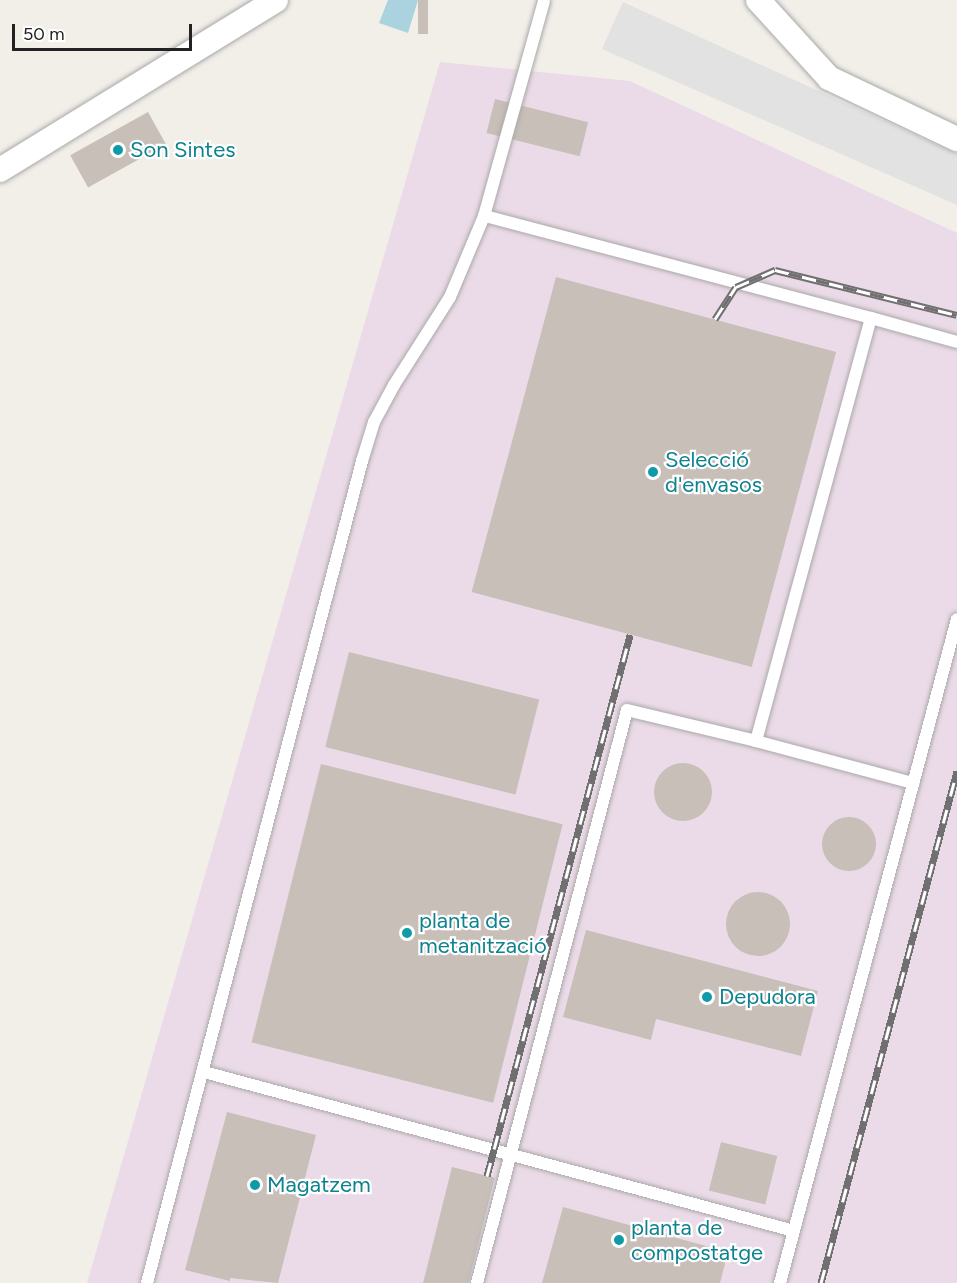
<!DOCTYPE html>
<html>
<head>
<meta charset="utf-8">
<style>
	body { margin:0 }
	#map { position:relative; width:957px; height:1283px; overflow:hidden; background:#f2efe9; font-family:Figtree,sans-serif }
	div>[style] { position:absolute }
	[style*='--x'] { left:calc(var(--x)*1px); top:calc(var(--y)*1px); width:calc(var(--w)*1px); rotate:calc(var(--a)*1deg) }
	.industrial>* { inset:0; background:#ebdbe8 }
	.parking>* { inset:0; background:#e2e2e2 }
	.water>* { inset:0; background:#aad3df }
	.building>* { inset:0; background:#c7bfb8; transform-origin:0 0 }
	.round { border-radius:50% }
	.roads { filter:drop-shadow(0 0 2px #a9a9a9) drop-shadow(0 0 2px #a9a9a9) }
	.lane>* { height:12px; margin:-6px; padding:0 6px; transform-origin:6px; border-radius:6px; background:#fff }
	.street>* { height:24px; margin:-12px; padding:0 12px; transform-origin:12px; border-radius:12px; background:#fff }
	.rail>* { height:7px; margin-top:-3.5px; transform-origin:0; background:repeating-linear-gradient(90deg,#fff 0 14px,#707070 0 28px); box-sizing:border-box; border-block:2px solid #707070 }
	.dots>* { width:16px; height:16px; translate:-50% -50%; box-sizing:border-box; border:3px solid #fff; border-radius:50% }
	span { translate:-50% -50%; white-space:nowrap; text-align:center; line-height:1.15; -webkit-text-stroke:4.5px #fff; paint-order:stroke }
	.culture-label { font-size:22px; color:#0d838f }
	.left { translate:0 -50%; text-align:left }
	.scale { position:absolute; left:12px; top:24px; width:180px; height:27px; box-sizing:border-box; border:3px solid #222; border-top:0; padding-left:8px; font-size:18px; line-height:21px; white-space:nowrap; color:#222; -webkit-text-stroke:4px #fff; paint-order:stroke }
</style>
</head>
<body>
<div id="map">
	<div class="industrial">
		<i style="clip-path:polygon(440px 62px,630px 81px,957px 233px,957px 1283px,87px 1283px)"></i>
	</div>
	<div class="parking">
		<i style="clip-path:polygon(623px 2px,957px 154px,957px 205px,602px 49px)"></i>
	</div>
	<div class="water">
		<i style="clip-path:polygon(388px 0,418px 0,408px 33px,379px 23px)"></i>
	</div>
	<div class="building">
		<i style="left:418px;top:0;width:10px;height:34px"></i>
		<i style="left:495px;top:99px;width:96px;height:35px;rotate:14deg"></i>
		<i style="left:148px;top:112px;width:37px;height:89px;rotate:61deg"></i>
		<i style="left:556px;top:277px;width:290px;height:326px;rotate:15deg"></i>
		<i style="left:349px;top:652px;width:196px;height:98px;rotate:14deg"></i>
		<i class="round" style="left:654px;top:763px;width:58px;height:58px"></i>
		<i style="left:321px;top:764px;width:249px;height:287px;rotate:14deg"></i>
		<i class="round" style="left:822px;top:817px;width:54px;height:54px"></i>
		<i class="round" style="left:726px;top:892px;width:64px;height:64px"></i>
		<i style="clip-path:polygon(586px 930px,818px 991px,801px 1056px,656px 1019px,651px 1040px,563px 1017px)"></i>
		<i style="clip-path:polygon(227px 1112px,316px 1135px,278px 1283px,230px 1278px,230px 1281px,185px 1270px)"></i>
		<i style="left:721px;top:1142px;width:58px;height:50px;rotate:14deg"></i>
		<i style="left:452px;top:1167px;width:44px;height:120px;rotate:14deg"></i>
		<i style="clip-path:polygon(563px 1207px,728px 1252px,720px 1283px,542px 1283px)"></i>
	</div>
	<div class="roads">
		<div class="lane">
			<i style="--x:871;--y:318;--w:89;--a:15.6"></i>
			<i style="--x:756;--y:741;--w:163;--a:15"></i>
			<i style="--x:204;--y:1072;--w:611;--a:15.08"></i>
			<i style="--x:147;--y:1283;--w:850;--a:-75.34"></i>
			<i style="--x:362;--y:461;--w:41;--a:-72.9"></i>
			<i style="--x:374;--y:422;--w:42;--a:-61.6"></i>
			<i style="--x:394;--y:385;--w:104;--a:-57.5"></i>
			<i style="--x:450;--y:297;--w:88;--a:-67.2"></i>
			<i style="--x:484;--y:216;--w:223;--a:-74.4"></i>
			<i style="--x:477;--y:1283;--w:592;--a:-75.33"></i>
			<i style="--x:627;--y:710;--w:133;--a:13.5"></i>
			<i style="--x:756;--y:741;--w:438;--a:-74.8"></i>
			<i style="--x:871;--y:318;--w:400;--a:-165.2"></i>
			<i style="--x:780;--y:1283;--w:687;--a:-75.07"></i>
		</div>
		<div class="street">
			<i style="--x:758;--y:0;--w:105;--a:47.7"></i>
			<i style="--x:829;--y:78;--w:142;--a:25.5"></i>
			<i style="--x:0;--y:170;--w:324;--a:-31.6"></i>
		</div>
	</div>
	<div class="rail">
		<i style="--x:715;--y:319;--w:38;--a:-57"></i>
		<i style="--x:736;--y:287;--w:43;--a:-23.6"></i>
		<i style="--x:775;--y:270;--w:187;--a:13.9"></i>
		<i style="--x:487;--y:1176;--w:560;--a:-75.19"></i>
		<i style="--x:821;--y:1283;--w:530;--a:-75.12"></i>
	</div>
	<div class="dots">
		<i style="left:118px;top:150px;background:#0f9aa8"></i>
		<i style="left:653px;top:472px;background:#0f9aa8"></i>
		<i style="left:407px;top:933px;background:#0f9aa8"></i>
		<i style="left:707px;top:997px;background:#0f9aa8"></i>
		<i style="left:255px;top:1185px;background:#0f9aa8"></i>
		<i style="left:619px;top:1240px;background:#0f9aa8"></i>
	</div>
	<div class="culture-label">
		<span class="left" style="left:130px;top:150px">Son Sintes</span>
		<span class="left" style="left:665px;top:472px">Selecció<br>d'envasos</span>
		<span class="left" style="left:419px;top:933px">planta de<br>metanització</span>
		<span class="left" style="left:719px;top:997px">Depudora</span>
		<span class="left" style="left:267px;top:1185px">Magatzem</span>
		<span class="left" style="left:631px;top:1240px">planta de<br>compostatge</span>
	</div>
	<div class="scale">50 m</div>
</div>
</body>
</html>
